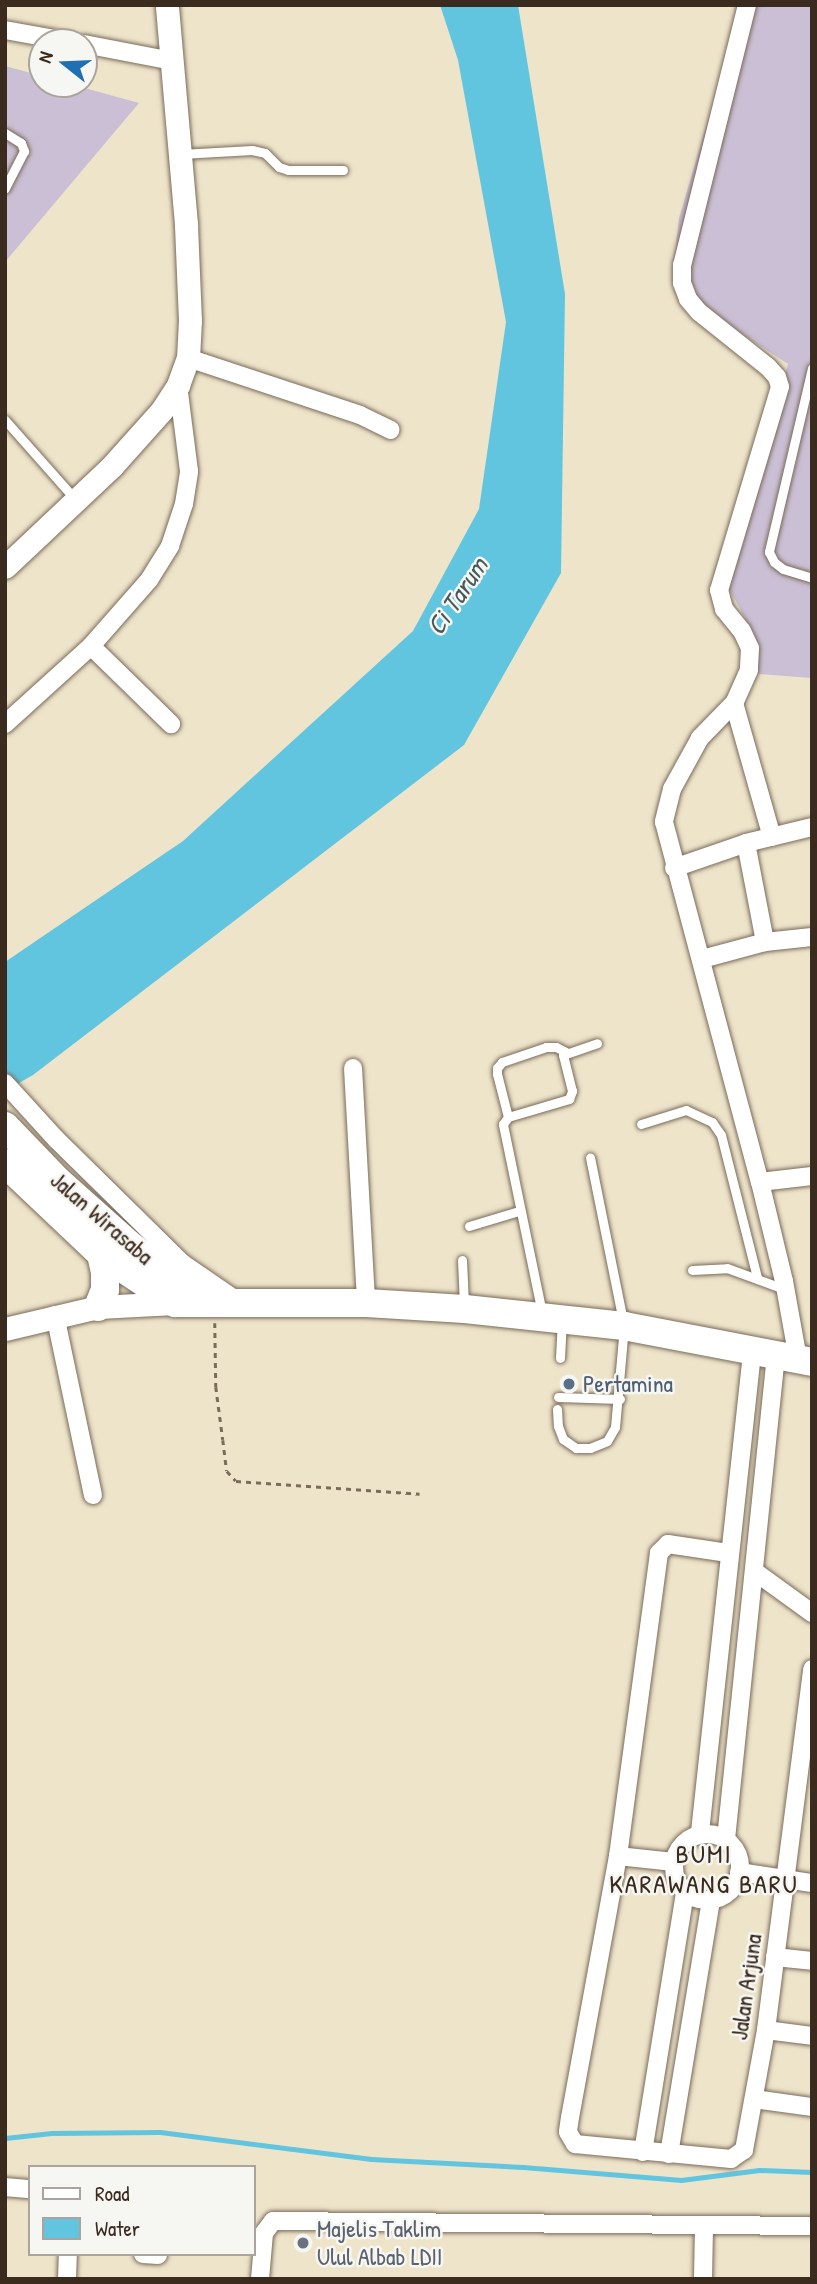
<!DOCTYPE html>
<html>
<head>
<meta charset="utf-8">
<style>
	body { margin:0 }
	#map { position:relative; width:817px; height:2284px; overflow:hidden; background:#eee4ca; font-family:"Patrick Hand",sans-serif }
	div>[style] { position:absolute }
	[style*='--x'] { left:calc(var(--x)*1px); top:calc(var(--y)*1px); width:calc(var(--w)*1px); rotate:calc(var(--a)*1deg) }
	.industrial>* { inset:0; background:#cbbfd5 }
	.water>* { inset:0; background:#61c5df }
	.stream>* { height:5px; margin:-2.5px; padding:0 2.5px; transform-origin:2.5px; border-radius:2.5px; background:#61c5df }
	.path>* { height:2.5px; margin-top:-1.25px; transform-origin:0; background:repeating-linear-gradient(90deg,#7a6b5a 0 5px,transparent 0 10px) }
	.roads { filter:drop-shadow(0 0 2px #7a6b5a) drop-shadow(0 0 2px #7a6b5a) }
	.service>* { height:9px; margin:-4.5px; padding:0 4.5px; transform-origin:4.5px; border-radius:4.5px; background:#fff }
	.minor>* { height:18px; margin:-9px; padding:0 9px; transform-origin:9px; border-radius:9px; background:#fff }
	.minor>.ring { margin:-9px; padding:0; box-sizing:content-box; background:none; border:18px solid #fff; border-radius:50% }
	.tertiary>* { height:23px; margin:-11.5px; padding:0 11.5px; transform-origin:11.5px; border-radius:11.5px; background:#fff }
	.primary>* { height:28px; margin:-14px; padding:0 14px; transform-origin:14px; border-radius:14px; background:#fff }
	.dots>* { width:19px; height:19px; translate:-50% -50%; box-sizing:border-box; border:4px solid #f6f6f2; border-radius:50% }
	span { translate:-50% -50%; white-space:nowrap; text-align:center; line-height:1.15; -webkit-text-stroke:5px #f6f6f2; paint-order:stroke }
	.street-label { font-size:24px; color:#3b2a1e }
	.service-label { font-size:24px; color:#4e5e75 }
	.left { translate:0 -50%; text-align:left }
	.worship-label { font-size:24px; color:#5b616d }
	.water-label { font-size:26px; color:#465858; font-style:italic }
	.neighbourhood-label { font-size:26px; color:#3b2a1e; letter-spacing:2px }
	.frame { position:absolute; inset:0; border:7px solid #3b2a1e; pointer-events:none }
	.legend { position:absolute; left:28px; top:2165px; width:228px; height:91px; box-sizing:border-box; background:#f6f6f2; border:2px solid #aba49d; margin:0; padding:9px 12px; list-style:none; font-size:21px; color:#3b2a1e }
	.legend li { display:flex; align-items:center; gap:14px; height:35px }
	.legend b { width:35px; border:2px solid #aba49d }
	.north { position:absolute; left:28px; top:28px; width:70px; height:70px; box-sizing:border-box; background:#f6f6f2; border:2px solid #aba49d; border-radius:50%; rotate:288deg; font-size:19px; font-weight:700; line-height:28px; text-align:center; color:#3b2a1e }
	.north::after { content:''; display:block; margin:auto; width:24px; height:32px; background:#1f6fb2; clip-path:polygon(50% 0,100% 100%,50% 72%,0 100%) }
</style>
</head>
<body>
<div id="map">
	<div class="industrial">
		<i style="clip-path:polygon(742px 5px,812px 5px,812px 678px,746px 673px,754px 635px,726px 583px,788px 364px,691px 301px,673px 273px,679px 218px)"></i>
		<i style="clip-path:polygon(5px 66px,42px 76px,42px 84px,70px 84px,139px 103px,5px 262px)"></i>
	</div>
	<div class="water">
		<i style="clip-path:polygon(440px 5px,518px 5px,565px 294px,561px 573px,464px 745px,33px 1075px,5px 1091px,5px 962px,183px 841px,413px 631px,479px 509px,506px 322px,458px 60px)"></i>
	</div>
	<div class="stream">
		<i style="--x:5;--y:2138;--w:47;--a:-6.1"></i>
		<i style="--x:52;--y:2133;--w:108;--a:-0.5"></i>
		<i style="--x:160;--y:2132;--w:213;--a:7.3"></i>
		<i style="--x:371;--y:2159;--w:152;--a:3"></i>
		<i style="--x:523;--y:2167;--w:159;--a:4.7"></i>
		<i style="--x:681;--y:2180;--w:79;--a:-7.3"></i>
		<i style="--x:759;--y:2170;--w:53;--a:2.2"></i>
	</div>
	<div class="path">
		<i style="--x:215;--y:1323;--w:64;--a:89.1"></i>
		<i style="--x:216;--y:1387;--w:53;--a:82.5"></i>
		<i style="--x:223;--y:1440;--w:31;--a:83"></i>
		<i style="--x:227;--y:1471;--w:13;--a:48"></i>
		<i style="--x:236;--y:1481;--w:184;--a:4"></i>
	</div>
	<div class="roads">
		<div class="service">
			<i style="--x:5;--y:133;--w:19;--a:32"></i>
			<i style="--x:21;--y:143;--w:9;--a:69"></i>
			<i style="--x:24;--y:151;--w:42;--a:117.2"></i>
			<i style="--x:181;--y:154;--w:71;--a:-3.2"></i>
			<i style="--x:252;--y:150;--w:13;--a:13"></i>
			<i style="--x:265;--y:153;--w:20;--a:45"></i>
			<i style="--x:279;--y:167;--w:9;--a:18"></i>
			<i style="--x:288;--y:170;--w:55;--a:0"></i>
			<i style="--x:812;--y:368;--w:189;--a:103.2"></i>
			<i style="--x:769;--y:552;--w:11;--a:63"></i>
			<i style="--x:774;--y:562;--w:11;--a:38"></i>
			<i style="--x:783;--y:569;--w:30;--a:17"></i>
			<i style="--x:5;--y:420;--w:106;--a:48.5"></i>
			<i style="--x:508;--y:1117;--w:44;--a:-104.3"></i>
			<i style="--x:497;--y:1074;--w:6;--a:-90"></i>
			<i style="--x:497;--y:1068;--w:8;--a:-50"></i>
			<i style="--x:502;--y:1062;--w:46;--a:-18.8"></i>
			<i style="--x:546;--y:1047;--w:10;--a:0"></i>
			<i style="--x:556;--y:1047;--w:11;--a:27"></i>
			<i style="--x:641;--y:1124;--w:47;--a:-17.3"></i>
			<i style="--x:686;--y:1110;--w:29;--a:25"></i>
			<i style="--x:712;--y:1122;--w:16;--a:55"></i>
			<i style="--x:721;--y:1135;--w:146;--a:75.8"></i>
			<i style="--x:469;--y:1226;--w:52;--a:-16.7"></i>
			<i style="--x:462;--y:1260;--w:44;--a:87.4"></i>
			<i style="--x:692;--y:1270;--w:35;--a:-3"></i>
			<i style="--x:727;--y:1268;--w:61;--a:20.2"></i>
			<i style="--x:542;--y:1313;--w:193;--a:-101.7"></i>
			<i style="--x:503;--y:1124;--w:9;--a:-54"></i>
			<i style="--x:508;--y:1117;--w:64;--a:-16.4"></i>
			<i style="--x:569;--y:1099;--w:9;--a:-69"></i>
			<i style="--x:572;--y:1091;--w:37;--a:-104"></i>
			<i style="--x:563;--y:1055;--w:36;--a:-19"></i>
			<i style="--x:560;--y:1358;--w:36;--a:-87"></i>
			<i style="--x:558;--y:1397;--w:62;--a:1.8"></i>
			<i style="--x:557;--y:1409;--w:17;--a:87"></i>
			<i style="--x:558;--y:1426;--w:14;--a:69"></i>
			<i style="--x:563;--y:1439;--w:16;--a:35"></i>
			<i style="--x:576;--y:1448;--w:14;--a:0"></i>
			<i style="--x:590;--y:1448;--w:18;--a:-22"></i>
			<i style="--x:607;--y:1441;--w:16;--a:-60"></i>
			<i style="--x:615;--y:1427;--w:101;--a:-84.9"></i>
			<i style="--x:624;--y:1326;--w:172;--a:-101.4"></i>
		</div>
		<div class="minor">
			<i style="--x:747;--y:5;--w:268;--a:104"></i>
			<i style="--x:682;--y:265;--w:18;--a:90"></i>
			<i style="--x:682;--y:283;--w:17;--a:69"></i>
			<i style="--x:688;--y:299;--w:17;--a:50"></i>
			<i style="--x:699;--y:312;--w:88;--a:38.6"></i>
			<i style="--x:768;--y:367;--w:13;--a:48"></i>
			<i style="--x:777;--y:377;--w:10;--a:73"></i>
			<i style="--x:780;--y:387;--w:212;--a:106.7"></i>
			<i style="--x:719;--y:590;--w:20;--a:75"></i>
			<i style="--x:724;--y:609;--w:28;--a:51"></i>
			<i style="--x:742;--y:631;--w:19;--a:65"></i>
			<i style="--x:750;--y:648;--w:22;--a:93"></i>
			<i style="--x:749;--y:670;--w:36;--a:114"></i>
			<i style="--x:734;--y:703;--w:49;--a:134.2"></i>
			<i style="--x:700;--y:738;--w:58;--a:118.8"></i>
			<i style="--x:672;--y:789;--w:34;--a:104"></i>
			<i style="--x:664;--y:822;--w:373;--a:75.1"></i>
			<i style="--x:760;--y:1182;--w:102;--a:76.4"></i>
			<i style="--x:784;--y:1281;--w:79;--a:79.8"></i>
			<i style="--x:5;--y:30;--w:68;--a:10.2"></i>
			<i style="--x:84;--y:44;--w:90;--a:10.9"></i>
			<i style="--x:188;--y:358;--w:181;--a:18.3"></i>
			<i style="--x:360;--y:415;--w:34;--a:26"></i>
			<i style="--x:91;--y:646;--w:112;--a:44.3"></i>
			<i style="--x:734;--y:703;--w:139;--a:74.2"></i>
			<i style="--x:5;--y:724;--w:116;--a:-42.2"></i>
			<i style="--x:91;--y:646;--w:88;--a:-48.7"></i>
			<i style="--x:149;--y:580;--w:40;--a:-58"></i>
			<i style="--x:170;--y:546;--w:44;--a:-71.6"></i>
			<i style="--x:184;--y:504;--w:33;--a:-81"></i>
			<i style="--x:189;--y:471;--w:87;--a:-97.3"></i>
			<i style="--x:746;--y:843;--w:101;--a:79.1"></i>
			<i style="--x:674;--y:868;--w:76;--a:-19.1"></i>
			<i style="--x:746;--y:843;--w:68;--a:-13.6"></i>
			<i style="--x:702;--y:959;--w:65;--a:-15.1"></i>
			<i style="--x:765;--y:942;--w:47;--a:-6.1"></i>
			<i style="--x:353;--y:1068;--w:235;--a:86.8"></i>
			<i style="--x:5;--y:1083;--w:76;--a:47.7"></i>
			<i style="--x:56;--y:1139;--w:177;--a:44.5"></i>
			<i style="--x:182;--y:1263;--w:69;--a:34.4"></i>
			<i style="--x:760;--y:1182;--w:52;--a:-6.6"></i>
			<i style="--x:55;--y:1315;--w:184;--a:78.1"></i>
			<i style="--x:728;--y:1553;--w:61;--a:-171.5"></i>
			<i style="--x:668;--y:1544;--w:13;--a:135"></i>
			<i style="--x:659;--y:1553;--w:306;--a:97.7"></i>
			<i style="--x:618;--y:1856;--w:265;--a:100.4"></i>
			<i style="--x:570;--y:2117;--w:15;--a:98"></i>
			<i style="--x:568;--y:2132;--w:14;--a:60"></i>
			<i style="--x:575;--y:2144;--w:157;--a:5.5"></i>
			<i style="--x:731;--y:2159;--w:16;--a:-35"></i>
			<i style="--x:744;--y:2150;--w:122;--a:-79.6"></i>
			<i style="--x:766;--y:2030;--w:364;--a:-82.7"></i>
			<i style="--x:754;--y:1571;--w:72;--a:35.9"></i>
			<i style="--x:700;--y:1832;--w:485;--a:-83.8"></i>
			<i class="ring" style="left:674px;top:1834px;width:48px;height:48px"></i>
			<i style="--x:726;--y:1839;--w:487;--a:-84.1"></i>
			<i style="--x:618;--y:1856;--w:56;--a:6.1"></i>
			<i style="--x:739;--y:1872;--w:74;--a:8.6"></i>
			<i style="--x:775;--y:1957;--w:37;--a:6"></i>
			<i style="--x:766;--y:2030;--w:46;--a:7.4"></i>
			<i style="--x:754;--y:2099;--w:59;--a:7.9"></i>
			<i style="--x:643;--y:2152;--w:263;--a:-80.8"></i>
			<i style="--x:669;--y:2154;--w:257;--a:-80.6"></i>
			<i style="--x:5;--y:2187;--w:25;--a:5"></i>
			<i style="--x:143;--y:2254;--w:15;--a:4"></i>
			<i style="--x:67;--y:2279;--w:25;--a:-88"></i>
			<i style="--x:260;--y:2279;--w:46;--a:-85"></i>
			<i style="--x:264;--y:2233;--w:15;--a:-53"></i>
			<i style="--x:273;--y:2221;--w:539;--a:0.53"></i>
			<i style="--x:703;--y:2279;--w:53;--a:-88.9"></i>
		</div>
		<div class="tertiary">
			<i style="--x:5;--y:567;--w:147;--a:-43.3"></i>
			<i style="--x:112;--y:466;--w:75;--a:-48.2"></i>
			<i style="--x:162;--y:410;--w:30;--a:-57"></i>
			<i style="--x:178;--y:385;--w:29;--a:-70"></i>
			<i style="--x:188;--y:358;--w:37;--a:-87"></i>
			<i style="--x:190;--y:321;--w:97;--a:-92.4"></i>
			<i style="--x:186;--y:224;--w:220;--a:-95"></i>
			<i style="--x:5;--y:1329;--w:96;--a:-13.3"></i>
			<i style="--x:98;--y:1307;--w:77;--a:-3"></i>
		</div>
		<div class="primary">
			<i style="--x:5;--y:1126;--w:76;--a:46.1"></i>
			<i style="--x:58;--y:1181;--w:98;--a:41.7"></i>
			<i style="--x:131;--y:1246;--w:86;--a:37.4"></i>
			<i style="--x:5;--y:1163;--w:132;--a:43.5"></i>
			<i style="--x:101;--y:1254;--w:89;--a:33.5"></i>
			<i style="--x:175;--y:1303;--w:191;--a:0"></i>
			<i style="--x:366;--y:1303;--w:99;--a:3.5"></i>
			<i style="--x:465;--y:1309;--w:160;--a:6.1"></i>
			<i style="--x:624;--y:1326;--w:191;--a:10.8"></i>
			<i style="--x:98;--y:1307;--w:18;--a:-68"></i>
			<i style="--x:105;--y:1290;--w:18;--a:-90"></i>
			<i style="--x:105;--y:1272;--w:18;--a:-103"></i>
		</div>
	</div>
	<div class="dots">
		<i style="left:569px;top:1384px;background:#5c6f8a"></i>
		<i style="left:303px;top:2243px;background:#6b7280"></i>
	</div>
	<div class="street-label">
		<span style="left:102px;top:1218px;rotate:41deg">Jalan Wirasaba</span>
		<span style="left:746px;top:1987px;rotate:-82deg">Jalan Arjuna</span>
	</div>
	<div class="service-label">
		<span class="left" style="left:583px;top:1384px">Pertamina</span>
	</div>
	<div class="worship-label">
		<span class="left" style="left:317px;top:2243px">Majelis Taklim<br>Ulul Albab LDII</span>
	</div>
	<div class="water-label">
		<span style="left:457px;top:596px;rotate:-56deg">Ci Tarum</span>
	</div>
	<div class="neighbourhood-label">
		<span style="left:704px;top:1869px">BUMI<br>KARAWANG BARU</span>
	</div>
	<div class="frame"></div>
	<ul class="legend">
	<li><b style="height:9px;background:#fff"></b>Road</li>
	<li><b style="height:19px;background:#61c5df"></b>Water</li>
	</ul>
	<div class="north">N</div>
</div>
</body>
</html>
